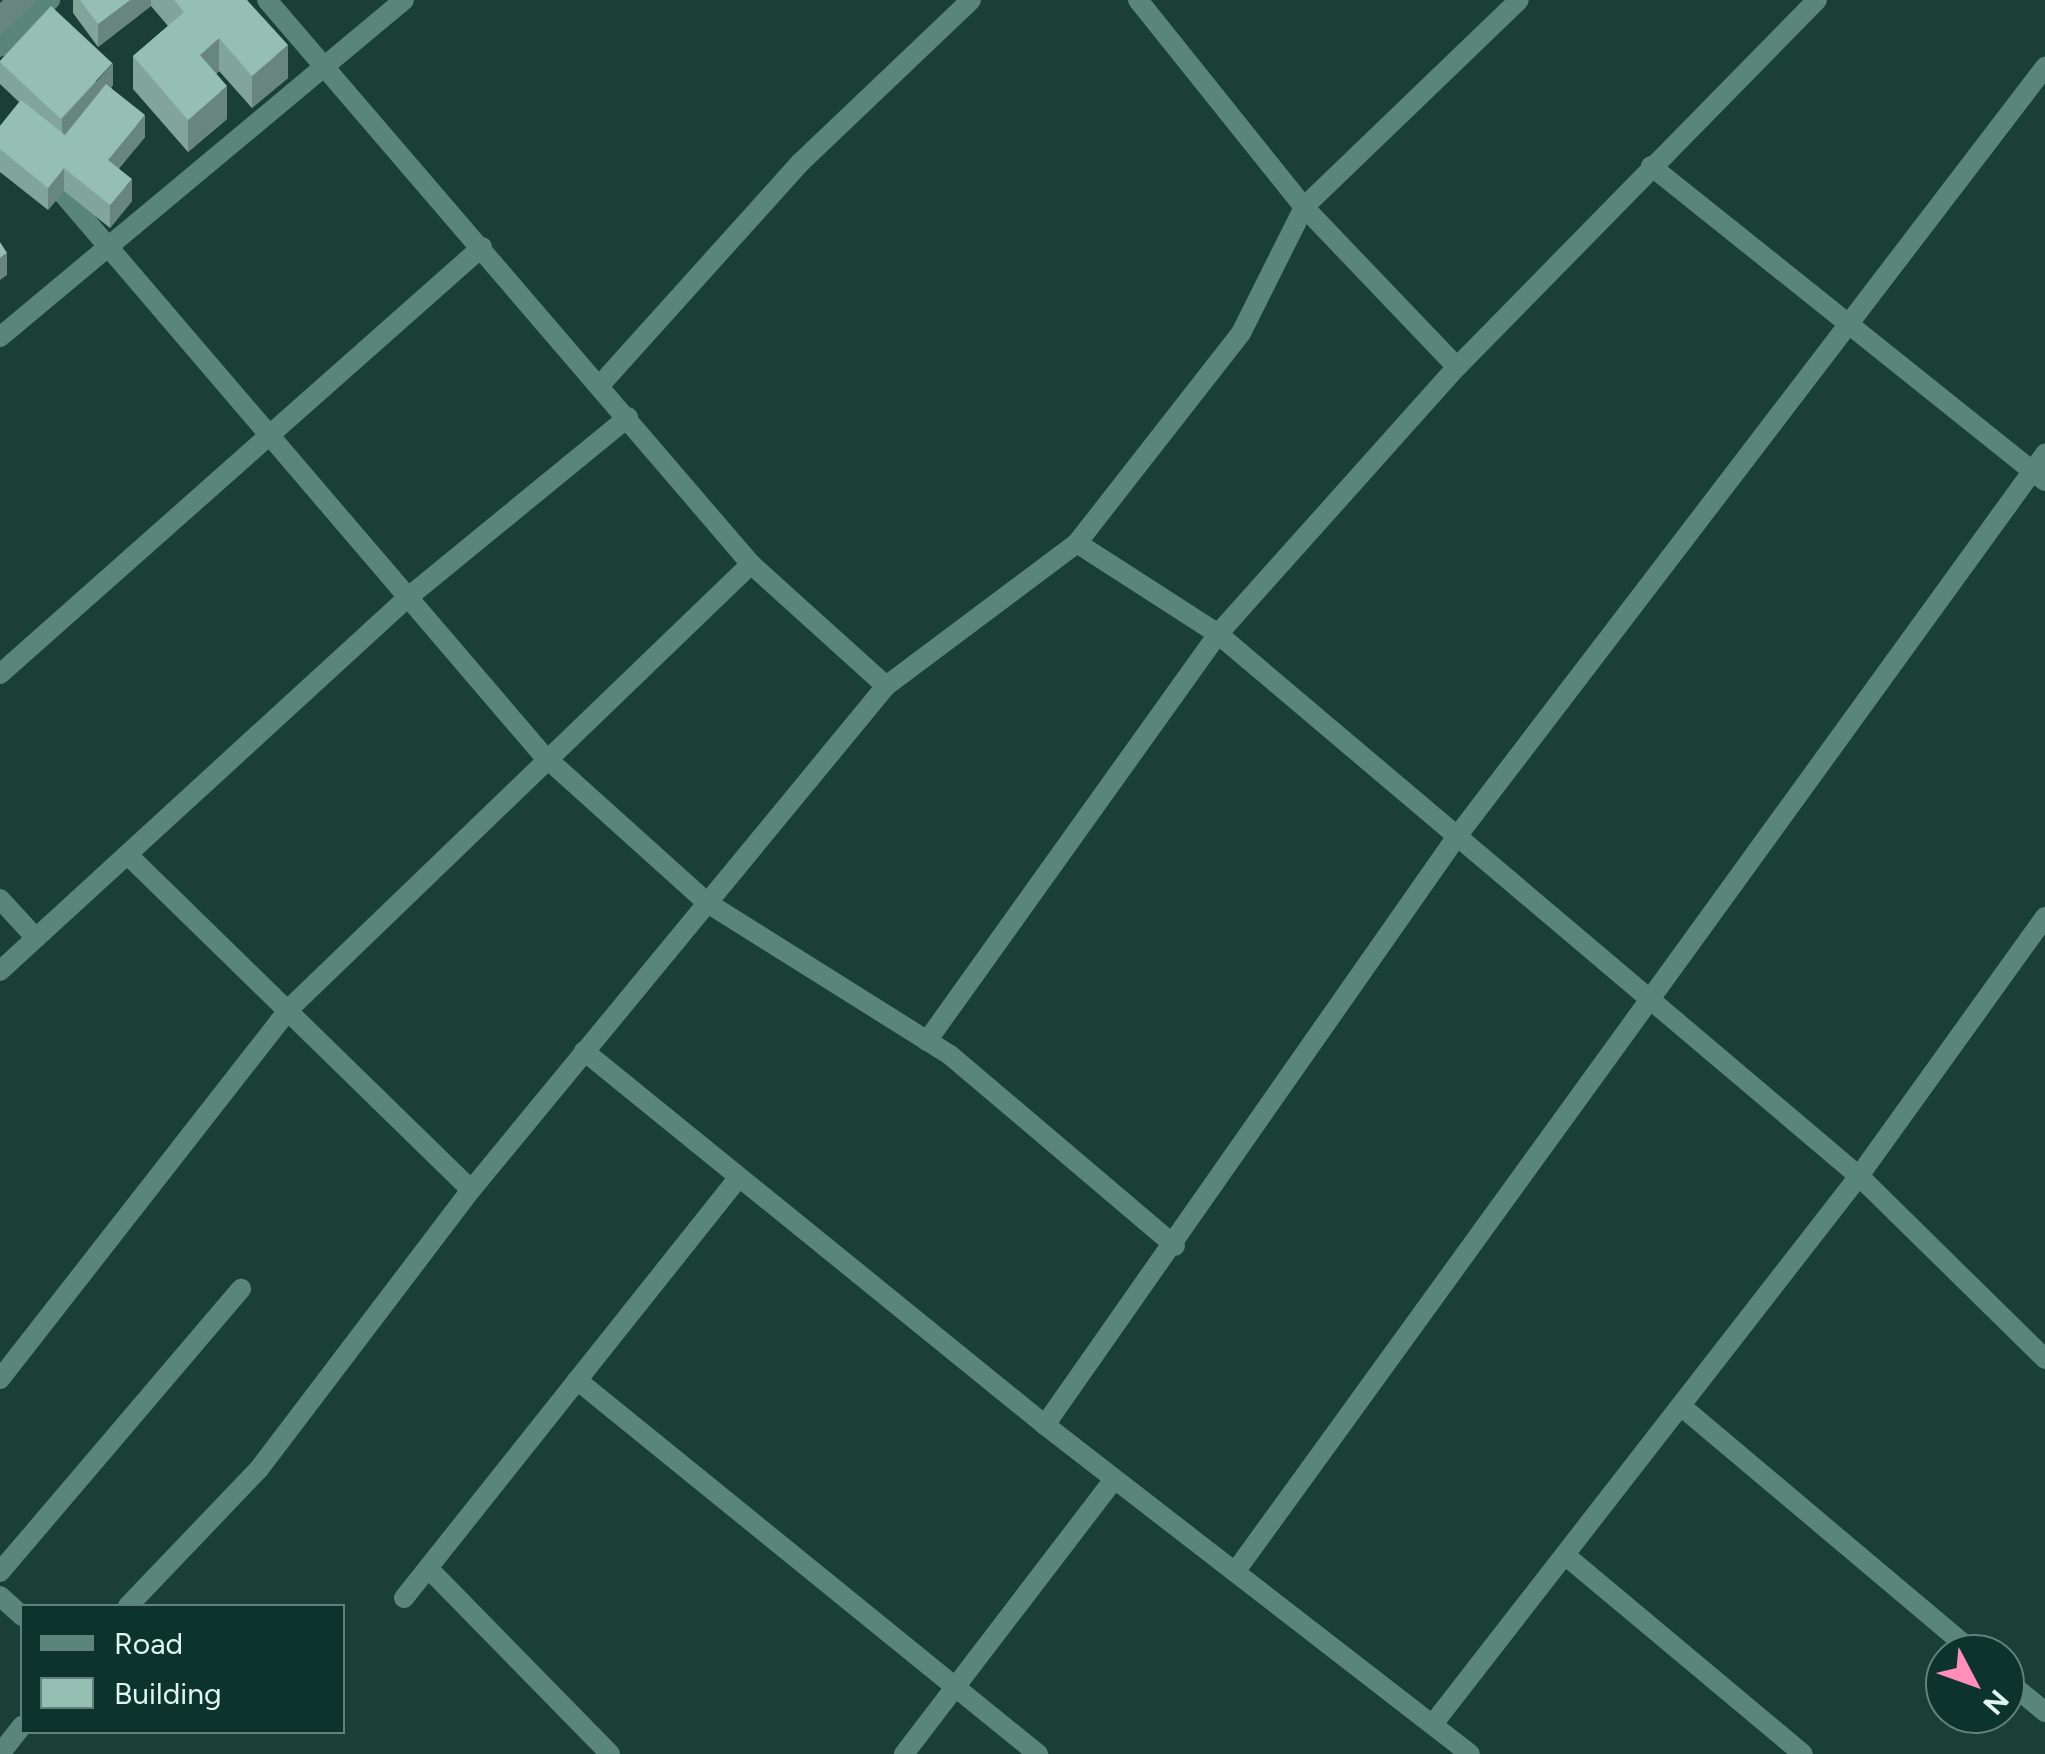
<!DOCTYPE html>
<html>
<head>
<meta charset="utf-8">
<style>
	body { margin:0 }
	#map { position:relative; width:2045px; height:1754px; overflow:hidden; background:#193f36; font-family:Figtree,sans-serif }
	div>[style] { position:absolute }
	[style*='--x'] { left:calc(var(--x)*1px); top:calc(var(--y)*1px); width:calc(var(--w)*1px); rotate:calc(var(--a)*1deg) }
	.minor>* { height:20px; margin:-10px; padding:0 10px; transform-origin:10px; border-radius:10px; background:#5a857a }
	.wall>* { inset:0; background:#81a49b }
	.shaded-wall>* { inset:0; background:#69867e }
	.building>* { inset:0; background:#96bfb4; transform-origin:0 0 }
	span { translate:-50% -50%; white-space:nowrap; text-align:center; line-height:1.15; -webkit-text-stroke:10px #0d342c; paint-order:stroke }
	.legend { position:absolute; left:20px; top:1604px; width:325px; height:130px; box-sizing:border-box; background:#0d342c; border:2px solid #61817a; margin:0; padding:12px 18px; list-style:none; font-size:30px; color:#e0f5ef }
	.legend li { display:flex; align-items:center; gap:20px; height:50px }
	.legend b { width:50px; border:2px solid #61817a }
	.north { position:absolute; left:1925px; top:1634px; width:100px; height:100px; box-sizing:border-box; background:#0d342c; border:2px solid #61817a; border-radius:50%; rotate:131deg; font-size:28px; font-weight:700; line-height:40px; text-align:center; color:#e0f5ef }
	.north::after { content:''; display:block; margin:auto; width:35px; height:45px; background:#ff8eb9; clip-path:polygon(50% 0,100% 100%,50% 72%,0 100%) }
</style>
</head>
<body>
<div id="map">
	<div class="minor">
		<i style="--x:267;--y:0;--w:743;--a:49.37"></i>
		<i style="--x:751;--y:564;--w:182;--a:42.1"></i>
		<i style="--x:1138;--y:0;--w:265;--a:51.3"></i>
		<i style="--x:1304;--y:207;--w:221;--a:46.3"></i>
		<i style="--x:0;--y:47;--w:69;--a:-43.2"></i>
		<i style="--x:1651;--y:166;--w:504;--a:38.64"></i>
		<i style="--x:46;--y:174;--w:765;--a:49.46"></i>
		<i style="--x:543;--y:755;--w:219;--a:42"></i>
		<i style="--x:706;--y:902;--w:288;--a:32.1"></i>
		<i style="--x:950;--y:1055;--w:295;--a:40.3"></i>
		<i style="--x:0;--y:337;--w:526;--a:-39.83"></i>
		<i style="--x:601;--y:384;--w:297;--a:-48"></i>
		<i style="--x:800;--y:163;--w:236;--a:-43.6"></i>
		<i style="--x:1077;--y:543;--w:168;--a:32.8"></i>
		<i style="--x:1218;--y:634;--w:839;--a:40.22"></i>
		<i style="--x:1859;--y:1176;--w:261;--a:44.5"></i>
		<i style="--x:0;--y:674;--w:644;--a:-41.54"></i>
		<i style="--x:131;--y:858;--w:475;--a:44.3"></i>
		<i style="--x:0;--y:899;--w:53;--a:47.3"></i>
		<i style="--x:0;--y:971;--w:551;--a:-42.5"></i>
		<i style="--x:406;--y:599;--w:287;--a:-39.3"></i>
		<i style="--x:927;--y:1041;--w:500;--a:-54.44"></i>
		<i style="--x:1218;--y:634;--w:358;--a:-48.2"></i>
		<i style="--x:1457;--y:367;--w:514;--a:-45.55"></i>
		<i style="--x:584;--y:1051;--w:594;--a:39.05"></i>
		<i style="--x:1045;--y:1425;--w:537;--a:37.74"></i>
		<i style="--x:0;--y:1379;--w:471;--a:-52"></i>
		<i style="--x:290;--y:1008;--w:640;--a:-43.92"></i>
		<i style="--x:577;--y:1380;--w:594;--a:39.05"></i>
		<i style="--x:1681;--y:1406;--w:385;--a:40.1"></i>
		<i style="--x:1045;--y:1425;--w:715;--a:-55.02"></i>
		<i style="--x:1455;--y:839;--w:972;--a:-52.61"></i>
		<i style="--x:1565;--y:1555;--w:310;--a:39.9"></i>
		<i style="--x:428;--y:1568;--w:260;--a:45.6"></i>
		<i style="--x:0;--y:1572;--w:372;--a:-49.6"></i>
		<i style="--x:1235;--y:1572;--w:1381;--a:-54.08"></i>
		<i style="--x:0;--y:1596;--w:30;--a:42"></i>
		<i style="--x:404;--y:1598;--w:538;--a:-51.49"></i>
		<i style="--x:128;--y:1606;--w:190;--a:-46.3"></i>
		<i style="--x:259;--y:1469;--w:350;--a:-52.8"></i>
		<i style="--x:471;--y:1190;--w:653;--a:-50.53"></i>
		<i style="--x:886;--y:686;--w:239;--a:-36.8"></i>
		<i style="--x:1077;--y:543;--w:266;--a:-52"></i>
		<i style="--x:1241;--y:333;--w:141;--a:-63.4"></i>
		<i style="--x:1304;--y:207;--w:298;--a:-43.9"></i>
		<i style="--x:2005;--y:1679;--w:52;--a:39.5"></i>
		<i style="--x:1433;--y:1724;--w:694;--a:-52.14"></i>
		<i style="--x:1859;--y:1176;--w:319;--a:-54.3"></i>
		<i style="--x:0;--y:1754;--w:36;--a:-52"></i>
		<i style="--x:904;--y:1754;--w:346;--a:-52.6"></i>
	</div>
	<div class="wall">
		<i style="clip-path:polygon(73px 0,247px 0,288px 78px,252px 108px,219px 71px,216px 74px,227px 119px,188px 152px,133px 89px,133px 56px,168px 26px,151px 6px,98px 47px,73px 13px)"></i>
		<i style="clip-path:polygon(0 62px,113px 85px,111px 88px,145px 137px,119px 168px,132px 201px,110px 228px,64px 191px,48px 210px,0 172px,0 126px,19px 102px,0 84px)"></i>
	</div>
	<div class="shaded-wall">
		<i style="clip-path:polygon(3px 0,37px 0,0 35px,0 3px)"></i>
		<i style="clip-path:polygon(130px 0,151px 0,151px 6px,98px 47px,98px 24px)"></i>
		<i style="clip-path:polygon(219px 38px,219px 71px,200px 88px,200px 55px)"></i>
		<i style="clip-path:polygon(288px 45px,288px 78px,252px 108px,252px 76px)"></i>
		<i style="clip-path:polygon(113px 63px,113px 85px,62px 141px,62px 119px)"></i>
		<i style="clip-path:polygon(227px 86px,227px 119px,188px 152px,188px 120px)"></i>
		<i style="clip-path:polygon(145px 115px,145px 137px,108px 182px,108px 160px)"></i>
		<i style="clip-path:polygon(64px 168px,64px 191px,48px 210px,48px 188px)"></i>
		<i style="clip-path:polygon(132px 179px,132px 201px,110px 228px,110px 205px)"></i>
		<i style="clip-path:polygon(7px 253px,7px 275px,0 280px,0 258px)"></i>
	</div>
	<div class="building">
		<i style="clip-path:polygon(80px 0,130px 0,98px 24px)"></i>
		<i style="clip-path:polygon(174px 0,247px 0,288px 45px,252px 76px,219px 38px,200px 55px,227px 86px,188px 120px,133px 56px,184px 12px)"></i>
		<i style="left:51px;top:6px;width:84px;height:76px;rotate:43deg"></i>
		<i style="clip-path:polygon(106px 84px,145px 115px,108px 160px,132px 179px,110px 205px,64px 168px,48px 188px,0 149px,0 126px,21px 100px,65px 135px)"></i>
		<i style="clip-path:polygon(0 242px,7px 253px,0 258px)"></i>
	</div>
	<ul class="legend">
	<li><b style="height:12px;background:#5a857a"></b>Road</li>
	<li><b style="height:28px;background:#96bfb4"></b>Building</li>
	</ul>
	<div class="north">N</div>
</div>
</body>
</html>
